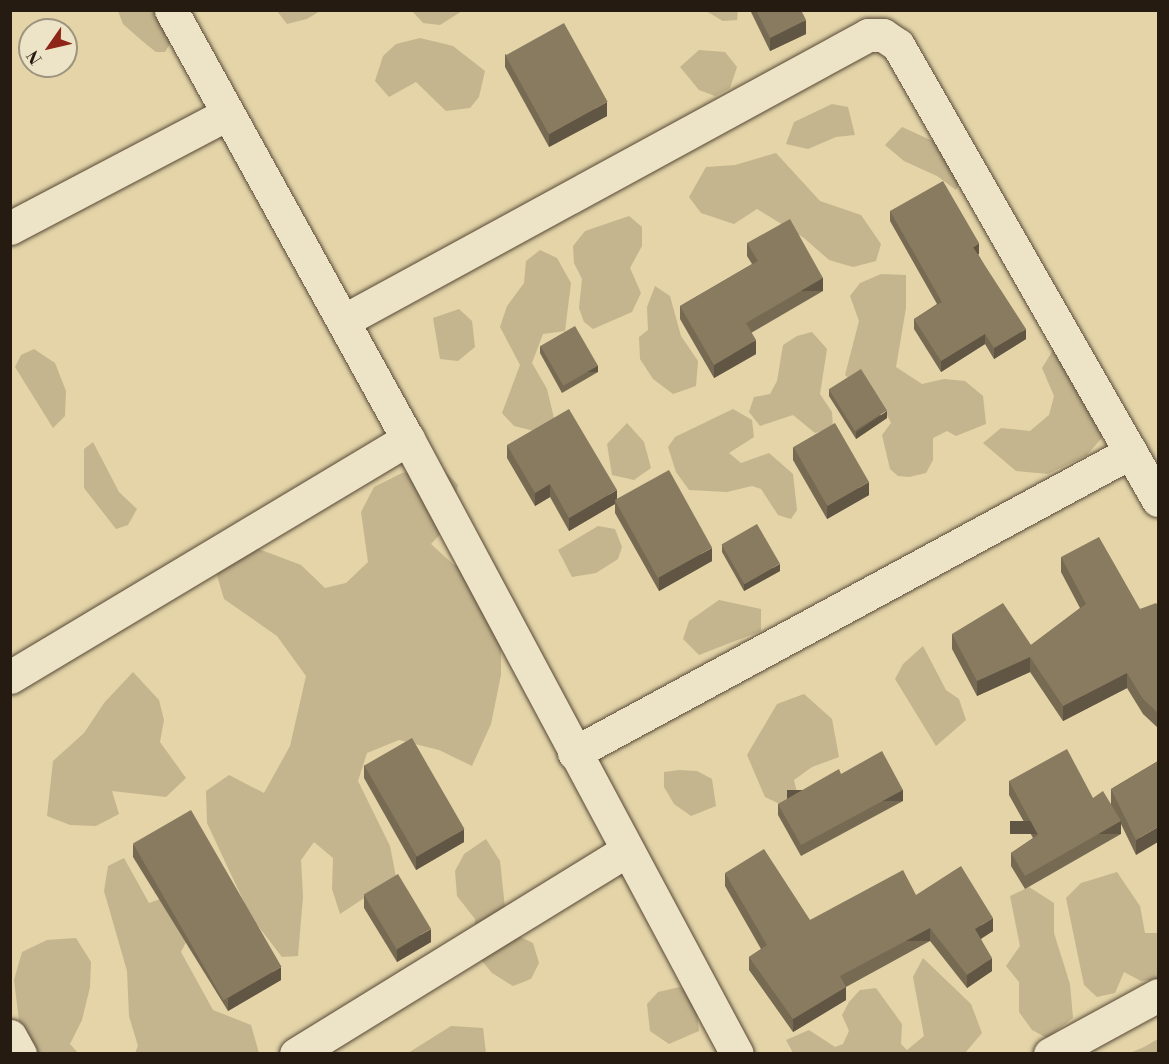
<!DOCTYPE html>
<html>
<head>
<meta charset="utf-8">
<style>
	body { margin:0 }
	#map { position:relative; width:1169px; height:1064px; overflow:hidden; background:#e4d4a8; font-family:"Libre Bodoni",serif }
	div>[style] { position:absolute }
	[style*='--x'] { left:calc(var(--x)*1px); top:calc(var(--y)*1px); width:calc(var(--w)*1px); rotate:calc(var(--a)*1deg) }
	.green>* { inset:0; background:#c4b58e }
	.roads { filter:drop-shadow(0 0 2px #564937) drop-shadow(0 0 2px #564937) }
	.minor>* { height:33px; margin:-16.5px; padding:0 16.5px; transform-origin:16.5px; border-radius:16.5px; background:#ede3c6 }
	.wall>* { inset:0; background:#766a53 }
	.shaded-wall>* { inset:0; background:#605643; transform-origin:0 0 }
	.building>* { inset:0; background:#897b60; transform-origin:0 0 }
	span { translate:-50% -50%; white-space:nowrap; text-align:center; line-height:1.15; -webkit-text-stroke:4.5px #ede3c6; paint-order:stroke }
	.frame { position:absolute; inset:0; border:12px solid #261b11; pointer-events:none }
	.north { position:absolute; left:18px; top:18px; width:60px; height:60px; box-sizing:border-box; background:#ede3c6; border:2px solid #9d937e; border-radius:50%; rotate:236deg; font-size:16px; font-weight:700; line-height:24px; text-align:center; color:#261b11 }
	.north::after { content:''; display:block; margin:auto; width:21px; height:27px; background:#8f2418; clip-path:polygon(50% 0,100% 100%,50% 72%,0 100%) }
</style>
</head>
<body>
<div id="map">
	<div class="green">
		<i style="clip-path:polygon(118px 11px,154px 11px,174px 37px,165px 52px,156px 52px,141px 40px,123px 24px)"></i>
		<i style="clip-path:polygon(277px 11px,320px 11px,307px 19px,287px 24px)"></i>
		<i style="clip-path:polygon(412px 11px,412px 10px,462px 11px,440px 25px,423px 23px)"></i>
		<i style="clip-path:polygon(706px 11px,738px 11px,737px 20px,723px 21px)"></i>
		<i style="clip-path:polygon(420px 38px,453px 46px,485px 71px,479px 97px,470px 108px,446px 111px,416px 82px,389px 97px,375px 81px,383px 56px,396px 44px)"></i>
		<i style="clip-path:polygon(699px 50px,725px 52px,737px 67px,730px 88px,715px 96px,699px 90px,680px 67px)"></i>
		<i style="clip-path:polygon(832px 104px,848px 107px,855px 135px,836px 137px,808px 149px,786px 144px,794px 122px)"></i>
		<i style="clip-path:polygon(902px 127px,957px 152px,964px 175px,956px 190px,937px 176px,904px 161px,885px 145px)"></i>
		<i style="clip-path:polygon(776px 153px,820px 201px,861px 215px,881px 244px,876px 261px,853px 267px,829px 260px,804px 238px,757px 209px,734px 224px,701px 213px,689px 197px,706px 167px,735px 165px)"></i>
		<i style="clip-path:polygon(629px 216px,642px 227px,642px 246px,630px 268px,641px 293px,632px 312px,593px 329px,584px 322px,579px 308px,582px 279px,574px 263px,573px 246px,585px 231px)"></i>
		<i style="clip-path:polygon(540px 250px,557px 258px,571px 283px,565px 331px,543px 334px,532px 363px,547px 389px,555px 422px,538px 432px,514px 426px,502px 413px,520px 365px,500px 327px,507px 306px,524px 283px,526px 261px)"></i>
		<i style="clip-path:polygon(881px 274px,906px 275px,906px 308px,896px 367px,922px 384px,944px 379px,965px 381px,983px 396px,986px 424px,956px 436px,947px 431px,933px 438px,933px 460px,926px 473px,909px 477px,898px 476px,890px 469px,882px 435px,891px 423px,883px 407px,845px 375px,859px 321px,850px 296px,860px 283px)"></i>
		<i style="clip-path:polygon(655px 286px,670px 296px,681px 336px,698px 361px,696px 386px,673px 394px,653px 379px,640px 359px,639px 337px,648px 330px,647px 307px)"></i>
		<i style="clip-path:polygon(459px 309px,472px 321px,475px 347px,458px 361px,440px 359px,433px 318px)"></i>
		<i style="clip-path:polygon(812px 332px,827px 349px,820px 394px,832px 412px,833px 428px,815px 433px,793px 415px,760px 426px,749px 412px,754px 397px,770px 394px,777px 381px,783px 345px,797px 336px)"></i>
		<i style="clip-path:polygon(1058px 342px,1106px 433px,1087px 455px,1048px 474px,1016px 471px,983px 443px,1001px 428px,1030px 431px,1049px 415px,1054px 396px,1042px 368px)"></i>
		<i style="clip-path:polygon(34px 349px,55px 363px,66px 391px,65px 416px,53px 428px,15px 367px,21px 355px)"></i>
		<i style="clip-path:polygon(733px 409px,752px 420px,754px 437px,729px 453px,741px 463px,769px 453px,793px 474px,797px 510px,791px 519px,778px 515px,761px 489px,752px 486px,727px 492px,689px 490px,676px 472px,668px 447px,675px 437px)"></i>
		<i style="clip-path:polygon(627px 423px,644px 442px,651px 468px,634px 480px,612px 475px,607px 444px)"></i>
		<i style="clip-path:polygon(93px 442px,119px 492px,137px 509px,128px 525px,116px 529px,84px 488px,84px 449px)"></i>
		<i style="clip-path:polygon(441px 467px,458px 485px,448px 526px,431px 544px,454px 565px,501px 575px,501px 675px,491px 724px,472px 766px,439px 750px,399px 740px,367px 753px,358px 781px,390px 846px,396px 877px,340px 914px,332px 889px,333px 858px,314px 842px,301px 860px,303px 897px,298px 956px,282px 957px,251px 917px,207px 823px,206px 791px,229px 775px,264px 793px,290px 746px,306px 676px,277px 636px,224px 599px,216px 572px,251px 546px,301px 565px,325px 588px,346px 583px,368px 562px,361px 512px,374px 487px,402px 473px)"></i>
		<i style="clip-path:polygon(598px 526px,615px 529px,622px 547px,618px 559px,596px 573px,572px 577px,558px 550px)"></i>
		<i style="clip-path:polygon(719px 600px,761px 609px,761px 631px,699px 655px,683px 639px,689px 621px)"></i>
		<i style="clip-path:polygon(923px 646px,946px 690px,959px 699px,966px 720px,936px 746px,895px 679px,903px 664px)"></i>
		<i style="clip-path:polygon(133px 672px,159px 700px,164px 720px,160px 742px,186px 778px,166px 797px,112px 791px,119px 814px,96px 826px,70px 825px,47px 816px,53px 761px,84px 733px,104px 703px)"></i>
		<i style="clip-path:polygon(804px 694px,832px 719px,839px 757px,812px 767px,794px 780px,797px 792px,784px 806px,765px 797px,747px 755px,777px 704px)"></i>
		<i style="clip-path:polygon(679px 770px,697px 771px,712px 779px,716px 806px,691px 816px,674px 804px,664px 787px,664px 772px)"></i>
		<i style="clip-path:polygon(486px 839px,500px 861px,506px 917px,514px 934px,533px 943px,539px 963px,531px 979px,513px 986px,492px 973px,473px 950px,475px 919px,457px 896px,455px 871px,464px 854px)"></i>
		<i style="clip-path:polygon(124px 858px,149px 903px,171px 895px,190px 934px,181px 952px,213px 1010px,251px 1025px,259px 1053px,135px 1053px,138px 1046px,129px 1016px,127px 971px,104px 891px,108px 866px)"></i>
		<i style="clip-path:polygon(1117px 872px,1140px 906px,1145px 933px,1158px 933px,1158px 979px,1141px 981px,1124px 972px,1115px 993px,1097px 997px,1084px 985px,1066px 898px,1081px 883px)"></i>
		<i style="clip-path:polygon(1029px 887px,1054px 903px,1054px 933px,1070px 984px,1073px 1018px,1047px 1038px,1032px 1030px,1019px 1012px,1019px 982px,1006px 966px,1020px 946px,1010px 896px)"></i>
		<i style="clip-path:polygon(76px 938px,91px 962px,90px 987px,82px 1020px,70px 1044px,78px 1053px,23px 1053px,14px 980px,22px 952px,47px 940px)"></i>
		<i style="clip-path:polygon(923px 958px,971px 1004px,982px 1033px,965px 1053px,793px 1053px,786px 1040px,809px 1030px,835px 1047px,843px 1044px,849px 1031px,842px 1015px,849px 1002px,860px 990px,876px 988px,902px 1024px,901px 1044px,907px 1050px,924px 1036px,913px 977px)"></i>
		<i style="clip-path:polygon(680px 987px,696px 1002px,699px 1031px,669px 1044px,650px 1031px,647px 1004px,658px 992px)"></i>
		<i style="clip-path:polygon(451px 1026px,483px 1028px,486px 1053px,408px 1053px)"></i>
		<i style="clip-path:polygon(1158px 1039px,1158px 1053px,1130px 1053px,1144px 1047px)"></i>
	</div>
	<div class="roads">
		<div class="minor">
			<i style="--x:171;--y:10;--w:490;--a:61.1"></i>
			<i style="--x:408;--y:439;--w:697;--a:61.86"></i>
			<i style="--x:10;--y:228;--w:245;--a:-27.7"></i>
			<i style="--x:343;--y:321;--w:598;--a:-28.58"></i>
			<i style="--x:868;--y:35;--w:15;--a:0"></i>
			<i style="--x:883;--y:35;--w:18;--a:34"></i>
			<i style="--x:898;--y:45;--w:524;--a:60.26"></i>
			<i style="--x:10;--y:677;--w:464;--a:-30.9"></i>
			<i style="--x:574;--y:753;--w:633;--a:-28.39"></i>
			<i style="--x:10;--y:1036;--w:21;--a:61"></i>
			<i style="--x:296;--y:1054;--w:389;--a:-31.6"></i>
			<i style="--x:1050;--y:1054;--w:123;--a:-28.6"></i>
		</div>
	</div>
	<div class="wall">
		<i style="clip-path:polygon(750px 10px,801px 10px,806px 34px,770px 51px)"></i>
		<i style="clip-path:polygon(505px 54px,607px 116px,549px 147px,505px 67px)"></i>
		<i style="clip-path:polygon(890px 211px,979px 254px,978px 254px,1026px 339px,994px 359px,985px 344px,941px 372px,914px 329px,914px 319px,937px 304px,890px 221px)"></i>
		<i style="clip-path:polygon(747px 243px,823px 291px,751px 333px,756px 354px,714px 378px,680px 319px,680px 306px,752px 264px,747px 256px)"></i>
		<i style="clip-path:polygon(540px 346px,598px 372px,562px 393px,540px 353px)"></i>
		<i style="clip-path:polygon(829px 389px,887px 418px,856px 439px,829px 396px)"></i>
		<i style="clip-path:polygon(507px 445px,617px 499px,712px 561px,659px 591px,615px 513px,615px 504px,569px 531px,550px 497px,535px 506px,507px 458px)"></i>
		<i style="clip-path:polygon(793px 447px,869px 495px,827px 519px,793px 460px)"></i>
		<i style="clip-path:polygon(722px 545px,780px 571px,744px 591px,722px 552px)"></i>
		<i style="clip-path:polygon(1061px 557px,1140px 609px,1158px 606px,1158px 728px,1143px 714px,1127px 688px,1063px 721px,1030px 672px,977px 696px,952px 649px,952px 634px,1031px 645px,1080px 608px,1061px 572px)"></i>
		<i style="clip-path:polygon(1158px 761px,1136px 855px,1121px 824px,1121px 834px,1025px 889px,1011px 866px,1011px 853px,1033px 838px,1009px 795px,1009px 781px,1093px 798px,1111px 804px,1111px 789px)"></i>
		<i style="clip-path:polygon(364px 765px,464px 842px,416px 870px,364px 778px)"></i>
		<i style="clip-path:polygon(841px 774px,903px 801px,801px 856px,778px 815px,778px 804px)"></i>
		<i style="clip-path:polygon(133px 844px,281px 980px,228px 1011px,133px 857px)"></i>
		<i style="clip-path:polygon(725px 873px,810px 920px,916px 895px,993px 931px,981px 939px,992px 971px,967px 988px,930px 941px,846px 987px,846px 1000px,793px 1032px,749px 970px,749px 957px,761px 949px,725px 886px)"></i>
		<i style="clip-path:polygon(364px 895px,431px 942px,397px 962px,364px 908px)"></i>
	</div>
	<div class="shaded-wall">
		<i style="clip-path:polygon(806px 20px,806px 34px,770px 51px,770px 38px)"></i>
		<i style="clip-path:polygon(607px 102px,607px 116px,549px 147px,549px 134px)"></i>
		<i style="clip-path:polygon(979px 243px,979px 254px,973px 257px,973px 247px)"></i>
		<i style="left:823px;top:278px;width:13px;height:89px;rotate:90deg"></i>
		<i style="clip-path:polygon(1026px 329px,1026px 339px,994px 359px,994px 348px)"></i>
		<i style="clip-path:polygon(985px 334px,985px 344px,941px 372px,941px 361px)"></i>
		<i style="clip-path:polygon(756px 340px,756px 354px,714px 378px,714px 365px)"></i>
		<i style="left:598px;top:366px;width:6px;height:42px;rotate:90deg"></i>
		<i style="clip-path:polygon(887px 411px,887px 418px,856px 439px,856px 432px)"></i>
		<i style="clip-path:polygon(869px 482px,869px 495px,827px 519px,827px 506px)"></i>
		<i style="clip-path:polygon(550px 484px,550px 497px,535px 506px,535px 493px)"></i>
		<i style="clip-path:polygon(617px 490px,617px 503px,615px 500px,615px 504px,569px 531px,569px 518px)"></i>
		<i style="clip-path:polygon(712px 548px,712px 561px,659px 591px,659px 577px)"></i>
		<i style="clip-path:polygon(780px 564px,780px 571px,744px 591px,744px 584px)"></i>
		<i style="clip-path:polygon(1030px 657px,1030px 672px,977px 696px,977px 681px)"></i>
		<i style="clip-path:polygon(1127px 673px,1127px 688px,1063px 721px,1063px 706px)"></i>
		<i style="left:903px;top:790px;width:11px;height:116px;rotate:90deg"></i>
		<i style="left:1121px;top:821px;width:13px;height:111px;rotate:90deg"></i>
		<i style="clip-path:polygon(1158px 827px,1158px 842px,1136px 855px,1136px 840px)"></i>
		<i style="clip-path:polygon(464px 829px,464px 842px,416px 870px,416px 857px)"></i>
		<i style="clip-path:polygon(993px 918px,993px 931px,975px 942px,975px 929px)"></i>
		<i style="left:930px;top:928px;width:13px;height:102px;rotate:90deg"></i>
		<i style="clip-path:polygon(431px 929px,431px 942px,397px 962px,397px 949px)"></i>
		<i style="clip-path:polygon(992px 958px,992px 971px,967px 988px,967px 975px)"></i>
		<i style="clip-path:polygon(281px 967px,281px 980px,228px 1011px,228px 998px)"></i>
		<i style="clip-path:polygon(846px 987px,846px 1000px,793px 1032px,793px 1019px)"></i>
	</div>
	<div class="building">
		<i style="clip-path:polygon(756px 10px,801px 10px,806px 20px,770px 38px)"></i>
		<i style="left:564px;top:23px;width:90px;height:67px;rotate:61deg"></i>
		<i style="clip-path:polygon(943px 181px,979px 243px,973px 247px,1026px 329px,994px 348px,985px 334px,941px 361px,914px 319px,942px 302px,890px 211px)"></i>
		<i style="clip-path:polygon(790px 219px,823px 278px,746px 323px,756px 340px,714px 365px,680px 306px,758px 261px,747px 243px)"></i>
		<i style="left:575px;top:326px;width:46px;height:40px;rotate:60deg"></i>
		<i style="left:861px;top:369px;width:49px;height:38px;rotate:58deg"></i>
		<i style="clip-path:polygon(569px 409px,617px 490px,569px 518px,550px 484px,535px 493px,507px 445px)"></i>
		<i style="left:835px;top:423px;width:68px;height:48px;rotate:60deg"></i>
		<i style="left:669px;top:470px;width:89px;height:62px;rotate:61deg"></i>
		<i style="left:757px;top:524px;width:46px;height:41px;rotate:60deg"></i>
		<i style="clip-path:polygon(1099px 537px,1140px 609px,1156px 603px,1158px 606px,1158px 713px,1143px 699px,1127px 673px,1063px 706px,1030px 657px,977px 681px,952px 634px,1003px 603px,1031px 645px,1086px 604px,1061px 557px)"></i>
		<i style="left:412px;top:738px;width:105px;height:55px;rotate:60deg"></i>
		<i style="clip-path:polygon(1067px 749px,1093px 798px,1103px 791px,1121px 821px,1025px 876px,1011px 853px,1038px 835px,1009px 781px)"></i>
		<i style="clip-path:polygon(882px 751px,903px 790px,801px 845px,778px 804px,839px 769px,841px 774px)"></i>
		<i style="clip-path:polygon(1158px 761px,1158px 827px,1136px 840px,1111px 789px)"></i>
		<i style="left:191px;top:810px;width:181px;height:67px;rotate:60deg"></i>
		<i style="clip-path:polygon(764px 849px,810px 920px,903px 870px,916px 895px,961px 866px,993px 918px,975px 929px,992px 958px,967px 975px,930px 928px,840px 976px,846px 987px,793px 1019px,749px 957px,767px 945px,725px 873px)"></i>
		<i style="left:398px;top:874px;width:64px;height:40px;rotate:59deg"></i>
	</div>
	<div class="frame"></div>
	<div class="north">N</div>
</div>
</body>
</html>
